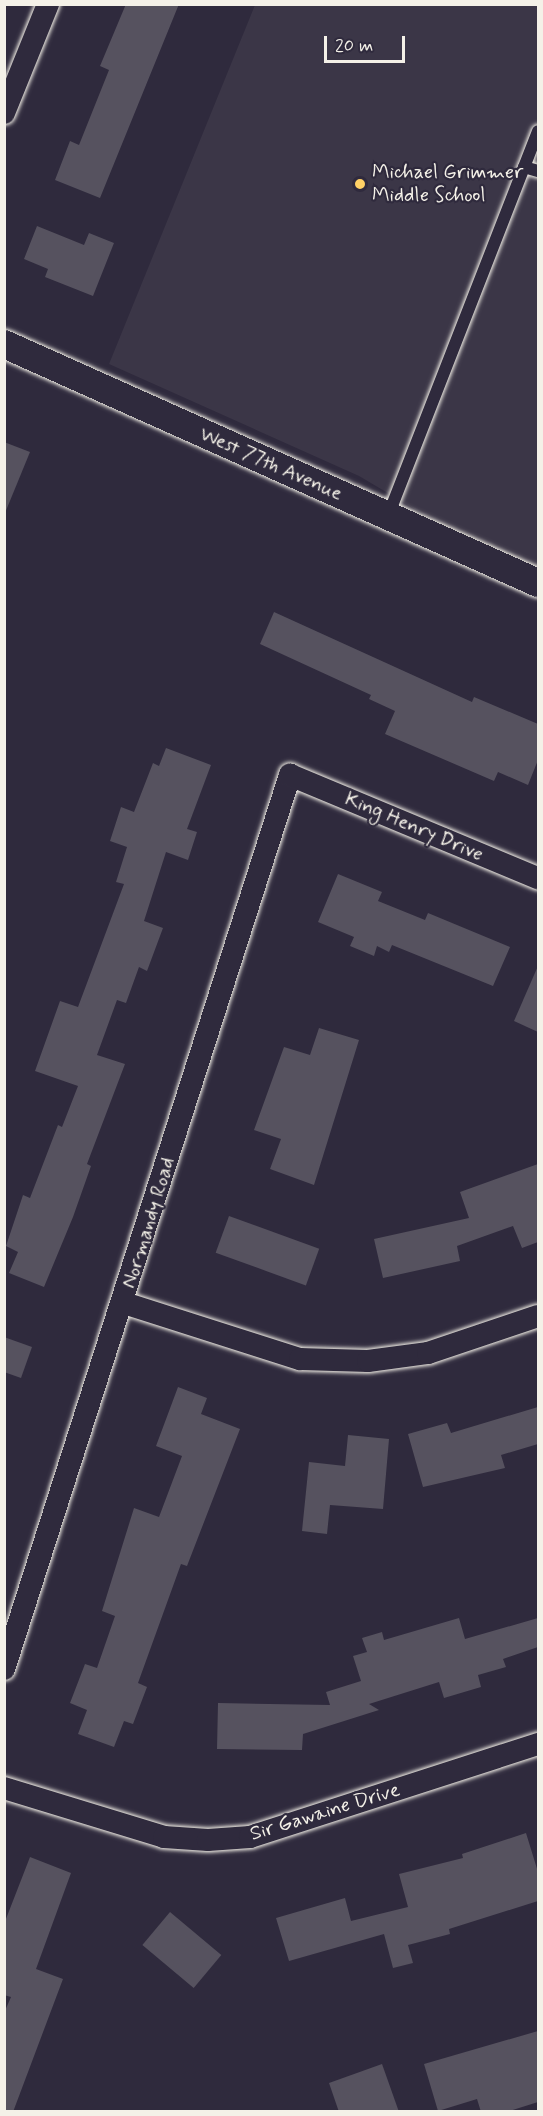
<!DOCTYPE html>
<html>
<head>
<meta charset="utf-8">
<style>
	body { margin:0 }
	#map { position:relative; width:543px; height:2116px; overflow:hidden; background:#2f2a3d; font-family:Mynerve,sans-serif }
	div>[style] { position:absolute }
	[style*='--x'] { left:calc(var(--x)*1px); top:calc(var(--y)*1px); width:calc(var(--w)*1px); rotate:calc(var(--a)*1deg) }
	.built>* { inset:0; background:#3b3647 }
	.building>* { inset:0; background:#56525f; transform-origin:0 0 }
	.roads { filter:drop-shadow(0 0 2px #f4f1e8) drop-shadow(0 0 2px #f4f1e8) }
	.service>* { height:12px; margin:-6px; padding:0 6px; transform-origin:6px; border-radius:6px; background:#2f2a3d }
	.minor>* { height:22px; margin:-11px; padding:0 11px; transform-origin:11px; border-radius:11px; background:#2f2a3d }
	.tertiary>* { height:28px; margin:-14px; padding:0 14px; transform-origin:14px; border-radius:14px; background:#2f2a3d }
	.dots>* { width:16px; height:16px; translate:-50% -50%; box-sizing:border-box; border:3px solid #2f2a3d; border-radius:50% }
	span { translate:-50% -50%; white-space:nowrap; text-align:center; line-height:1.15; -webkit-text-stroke:4.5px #2f2a3d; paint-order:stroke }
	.poi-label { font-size:20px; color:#f4f1e8 }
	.left { translate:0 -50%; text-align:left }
	.street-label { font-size:20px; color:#f4f1e8 }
	.frame { position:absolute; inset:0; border:6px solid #f4f1e8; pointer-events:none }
	.scale { position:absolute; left:324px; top:36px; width:81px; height:27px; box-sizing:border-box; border:3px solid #f4f1e8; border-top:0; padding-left:8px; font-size:18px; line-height:21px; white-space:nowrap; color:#f4f1e8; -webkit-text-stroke:4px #2f2a3d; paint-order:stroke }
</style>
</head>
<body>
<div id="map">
	<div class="built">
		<i style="clip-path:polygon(255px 5px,538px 5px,538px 568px,447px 528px,359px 476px,109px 364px)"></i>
	</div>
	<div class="building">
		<i style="clip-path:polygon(126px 4px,179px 4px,100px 198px,55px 180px,70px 141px,79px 145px,109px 70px,100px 66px)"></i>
		<i style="clip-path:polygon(37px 226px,84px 245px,89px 233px,114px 243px,93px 296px,45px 277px,48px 269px,24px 259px)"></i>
		<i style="clip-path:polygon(4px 442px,30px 452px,5px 513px,4px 513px)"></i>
		<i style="clip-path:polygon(274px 612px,472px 702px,474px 697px,538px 724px,538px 760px,528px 785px,498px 772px,494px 781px,385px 734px,395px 711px,369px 699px,371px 695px,260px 644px)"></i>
		<i style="clip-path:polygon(166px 748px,211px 765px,187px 829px,197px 832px,188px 860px,166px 852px,144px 921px,163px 928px,147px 971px,139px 967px,126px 1003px,117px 1000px,97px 1055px,125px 1064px,87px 1164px,91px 1166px,73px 1217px,44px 1287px,9px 1273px,18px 1252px,6px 1246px,23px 1195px,30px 1198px,58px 1125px,62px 1127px,78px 1086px,35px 1071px,60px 1001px,78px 1007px,124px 884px,116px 882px,127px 847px,110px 841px,121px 807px,134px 812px,153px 763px,159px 766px)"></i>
		<i style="clip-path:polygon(338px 874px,382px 892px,378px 901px,425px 920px,428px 913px,510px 947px,493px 986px,392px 945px,389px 952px,377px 946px,374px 956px,350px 946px,354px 937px,318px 922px)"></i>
		<i style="clip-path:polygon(538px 966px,538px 1032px,514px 1021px)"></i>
		<i style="clip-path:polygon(319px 1028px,359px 1040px,314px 1185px,270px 1169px,281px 1139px,254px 1130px,284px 1047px,310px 1055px)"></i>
		<i style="clip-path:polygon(538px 1164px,538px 1242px,522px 1248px,513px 1226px,457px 1246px,460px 1261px,383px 1278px,374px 1239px,469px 1218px,460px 1192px)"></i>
		<i style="left:229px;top:1216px;width:96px;height:39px;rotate:20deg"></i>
		<i style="clip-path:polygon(4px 1337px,32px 1347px,21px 1378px,4px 1372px)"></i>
		<i style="clip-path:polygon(178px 1387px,207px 1398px,201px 1414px,240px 1429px,187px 1566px,181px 1564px,138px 1683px,147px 1687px,133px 1724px,124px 1721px,114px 1747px,78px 1734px,87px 1710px,70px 1703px,85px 1664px,97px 1668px,115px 1616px,102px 1611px,134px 1508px,159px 1517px,182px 1456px,156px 1446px)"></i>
		<i style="clip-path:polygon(538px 1407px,538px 1444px,501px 1455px,505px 1468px,423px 1487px,408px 1434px,447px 1423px,451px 1433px)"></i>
		<i style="clip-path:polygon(348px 1435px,389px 1439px,383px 1509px,330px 1505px,327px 1534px,302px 1531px,309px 1462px,345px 1466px)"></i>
		<i style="clip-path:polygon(459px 1618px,465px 1639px,538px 1618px,538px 1647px,503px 1659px,506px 1667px,478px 1675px,481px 1687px,444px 1698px,439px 1682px,369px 1704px,379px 1710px,303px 1734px,302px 1750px,217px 1749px,218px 1703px,330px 1705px,326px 1692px,361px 1681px,353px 1656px,367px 1652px,362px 1638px,382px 1632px,384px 1640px)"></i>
		<i style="clip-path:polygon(526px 1833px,538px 1872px,538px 1901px,449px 1929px,450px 1934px,408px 1945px,413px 1963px,393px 1968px,384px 1934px,289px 1961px,276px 1918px,345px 1898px,351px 1921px,408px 1907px,399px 1874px,463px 1858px,462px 1854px)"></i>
		<i style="clip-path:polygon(30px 1857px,71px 1873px,36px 1969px,63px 1979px,13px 2112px,4px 2112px,4px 2013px,11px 1997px,4px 1995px,4px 1924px)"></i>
		<i style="left:170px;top:1912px;width:67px;height:43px;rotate:40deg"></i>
		<i style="clip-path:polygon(538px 2031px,538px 2102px,506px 2112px,481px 2112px,477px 2099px,438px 2111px,424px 2064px)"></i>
		<i style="clip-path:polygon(382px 2064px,399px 2112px,339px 2112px,329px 2083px)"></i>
	</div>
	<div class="roads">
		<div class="service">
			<i style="--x:524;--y:167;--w:15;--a:16"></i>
			<i style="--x:388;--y:516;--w:413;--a:-68.7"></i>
		</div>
		<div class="minor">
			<i style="--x:4;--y:113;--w:118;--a:-68"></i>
			<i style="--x:124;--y:1303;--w:185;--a:17.7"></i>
			<i style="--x:300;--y:1359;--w:68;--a:1.7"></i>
			<i style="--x:368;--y:1361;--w:61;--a:-7.6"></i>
			<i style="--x:428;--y:1353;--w:116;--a:-18.6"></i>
			<i style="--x:4;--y:1669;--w:939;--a:-72.26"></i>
			<i style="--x:290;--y:775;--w:269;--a:22.6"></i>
			<i style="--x:4;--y:1788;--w:167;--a:17"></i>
			<i style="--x:164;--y:1837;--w:44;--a:3.9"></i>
			<i style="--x:208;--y:1840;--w:42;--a:-4.1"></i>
			<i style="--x:250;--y:1837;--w:303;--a:-17.9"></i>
		</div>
		<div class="tertiary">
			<i style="--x:4;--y:344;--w:585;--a:24.11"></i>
		</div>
	</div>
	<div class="dots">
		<i style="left:360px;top:184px;background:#ffd166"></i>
	</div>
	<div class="poi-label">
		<span class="left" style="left:372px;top:184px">Michael Grimmer<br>Middle School</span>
	</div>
	<div class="street-label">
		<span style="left:271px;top:464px;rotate:24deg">West 77th Avenue</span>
		<span style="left:414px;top:827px;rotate:23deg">King Henry Drive</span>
		<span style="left:149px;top:1223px;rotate:-73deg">Normandy Road</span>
		<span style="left:325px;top:1812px;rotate:-17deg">Sir Gawaine Drive</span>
	</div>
	<div class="frame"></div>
	<div class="scale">20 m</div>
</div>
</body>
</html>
